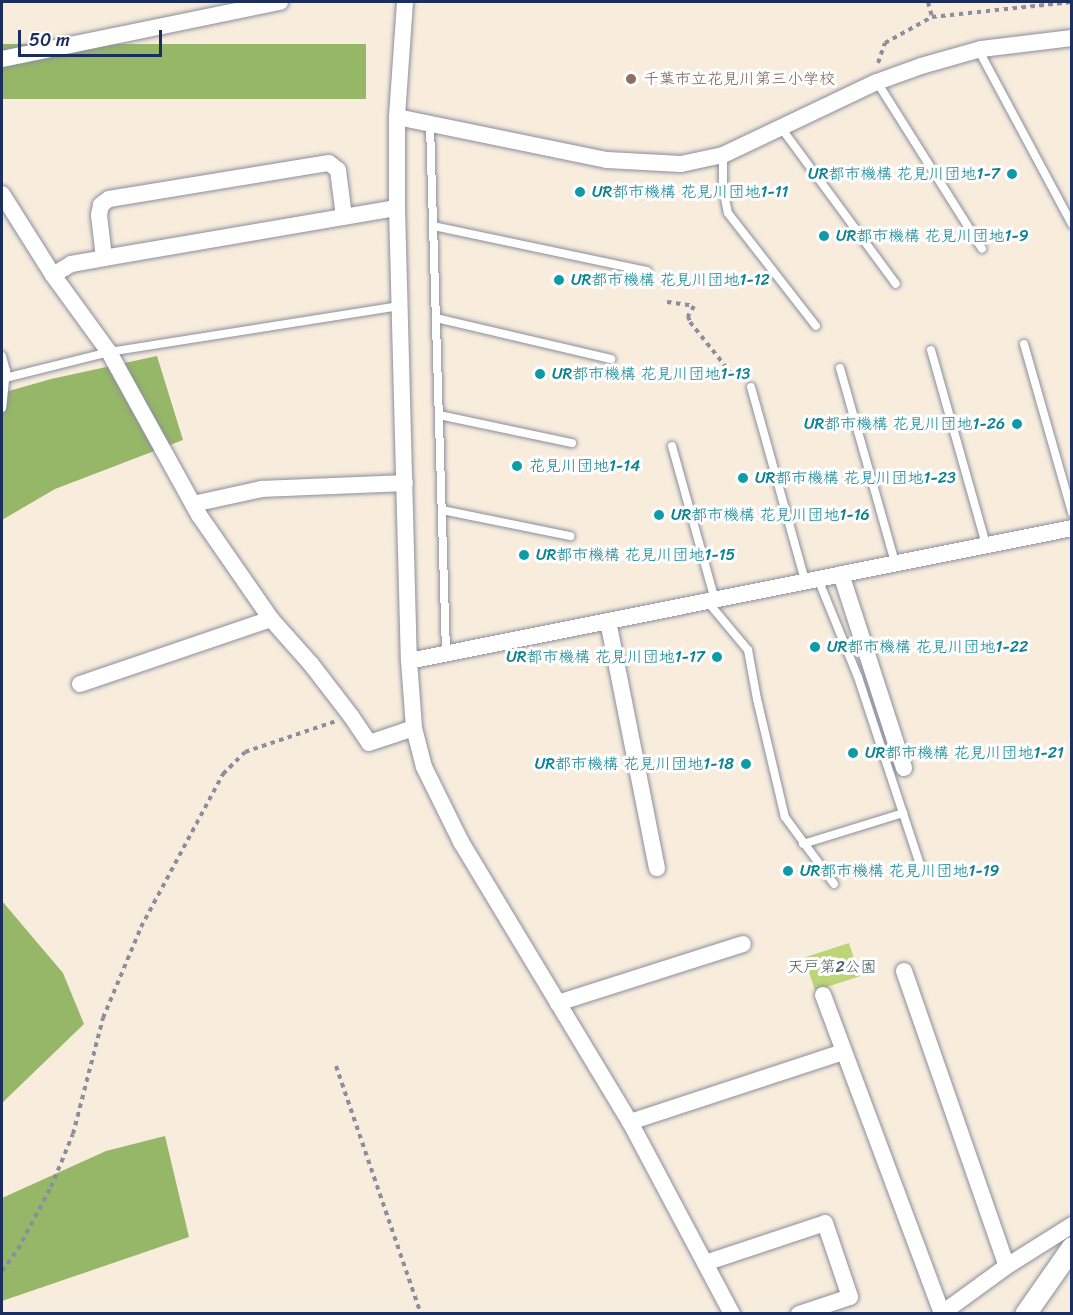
<!DOCTYPE html>
<html>
<head>
<meta charset="utf-8">
<style>
	body { margin:0 }
	#map { position:relative; width:1073px; height:1315px; overflow:hidden; background:#f8eddd; font-family:Sriracha,"Klee One",sans-serif }
	div>[style] { position:absolute }
	[style*='--x'] { left:calc(var(--x)*1px); top:calc(var(--y)*1px); width:calc(var(--w)*1px); rotate:calc(var(--a)*1deg) }
	.green>* { inset:0; background:#bdd478; transform-origin:0 0 }
	.forest>* { inset:0; background:#96b668; transform-origin:0 0 }
	.path>* { height:4px; margin-top:-2px; transform-origin:0; background:repeating-linear-gradient(90deg,#8a8e9e 0 4.5px,transparent 0 9px) }
	.roads { filter:drop-shadow(0 0 2px #8a8e9e) drop-shadow(0 0 2px #8a8e9e) }
	.service>* { height:8px; margin:-4px; padding:0 4px; transform-origin:4px; border-radius:4px; background:#fff }
	.minor>* { height:16px; margin:-8px; padding:0 8px; transform-origin:8px; border-radius:8px; background:#fff }
	.tertiary>* { height:21px; margin:-10.5px; padding:0 10.5px; transform-origin:10.5px; border-radius:10.5px; background:#fff }
	.dots>* { width:16px; height:16px; translate:-50% -50%; box-sizing:border-box; border:3px solid #fff; border-radius:50% }
	span { translate:-50% -50%; white-space:nowrap; text-align:center; line-height:1.15; -webkit-text-stroke:6px #fff; paint-order:stroke }
	.education-label { font-size:16px; color:#785e54 }
	.left { translate:0 -50%; text-align:left }
	.culture-label { font-size:16px; color:#0d838f }
	.right { translate:-100% -50%; text-align:right }
	.park-label { font-size:16px; color:#4c6166 }
	.frame { position:absolute; inset:0; border:3px solid #1b2f5e; pointer-events:none }
	.scale { position:absolute; left:18px; top:30px; width:144px; height:27px; box-sizing:border-box; border:3px solid #1b2f5e; border-top:0; padding-left:8px; font-size:18px; line-height:21px; white-space:nowrap; color:#1b2f5e; -webkit-text-stroke:4px #fff; paint-order:stroke }
</style>
</head>
<body>
<div id="map">
	<div class="green">
		<i style="left:849px;top:943px;width:35px;height:47px;rotate:72deg"></i>
	</div>
	<div class="forest">
		<i style="left:366px;top:44px;width:55px;height:371px;rotate:90deg"></i>
		<i style="clip-path:polygon(157px 356px,183px 440px,55px 489px,2px 520px,2px 393px,51px 379px)"></i>
		<i style="clip-path:polygon(2px 901px,63px 973px,84px 1024px,2px 1103px)"></i>
		<i style="clip-path:polygon(165px 1136px,189px 1237px,2px 1301px,2px 1198px,106px 1151px)"></i>
	</div>
	<div class="path">
		<i style="--x:928;--y:2;--w:16;--a:75"></i>
		<i style="--x:878;--y:63;--w:21;--a:-71"></i>
		<i style="--x:885;--y:43;--w:54;--a:-29"></i>
		<i style="--x:932;--y:17;--w:141;--a:-6.1"></i>
		<i style="--x:667;--y:302;--w:27;--a:8"></i>
		<i style="--x:694;--y:306;--w:12;--a:121"></i>
		<i style="--x:688;--y:316;--w:6;--a:72"></i>
		<i style="--x:690;--y:322;--w:70;--a:51.3"></i>
		<i style="--x:336;--y:1066;--w:262;--a:71.1"></i>
		<i style="--x:2;--y:1271;--w:27;--a:-54"></i>
		<i style="--x:18;--y:1249;--w:70;--a:-62"></i>
		<i style="--x:51;--y:1187;--w:57;--a:-67.5"></i>
		<i style="--x:73;--y:1134;--w:120;--a:-75.5"></i>
		<i style="--x:103;--y:1018;--w:99;--a:-67.3"></i>
		<i style="--x:141;--y:927;--w:174;--a:-61.8"></i>
		<i style="--x:223;--y:774;--w:31;--a:-45"></i>
		<i style="--x:245;--y:752;--w:96;--a:-18.8"></i>
	</div>
	<div class="roads">
		<div class="service">
			<i style="--x:978;--y:49;--w:199;--a:61.8"></i>
			<i style="--x:877;--y:82;--w:197;--a:57.8"></i>
			<i style="--x:430;--y:125;--w:528;--a:88.26"></i>
			<i style="--x:782;--y:129;--w:192;--a:53.7"></i>
			<i style="--x:723;--y:155;--w:33;--a:90"></i>
			<i style="--x:723;--y:188;--w:25;--a:79"></i>
			<i style="--x:728;--y:213;--w:143;--a:52.1"></i>
			<i style="--x:433;--y:226;--w:219;--a:11.9"></i>
			<i style="--x:436;--y:318;--w:180;--a:13.2"></i>
			<i style="--x:1024;--y:344;--w:175;--a:74.1"></i>
			<i style="--x:931;--y:350;--w:203;--a:74.2"></i>
			<i style="--x:2;--y:356;--w:16;--a:75"></i>
			<i style="--x:6;--y:371;--w:37;--a:96"></i>
			<i style="--x:840;--y:368;--w:203;--a:74.2"></i>
			<i style="--x:5;--y:378;--w:107;--a:-14"></i>
			<i style="--x:109;--y:352;--w:295;--a:-9"></i>
			<i style="--x:751;--y:387;--w:201;--a:74.4"></i>
			<i style="--x:439;--y:415;--w:136;--a:11.9"></i>
			<i style="--x:672;--y:446;--w:160;--a:74.4"></i>
			<i style="--x:442;--y:510;--w:131;--a:11.5"></i>
			<i style="--x:818;--y:579;--w:106;--a:67.8"></i>
			<i style="--x:858;--y:677;--w:201;--a:71.7"></i>
			<i style="--x:707;--y:601;--w:64;--a:50.1"></i>
			<i style="--x:748;--y:650;--w:50;--a:79.6"></i>
			<i style="--x:757;--y:699;--w:121;--a:76.7"></i>
			<i style="--x:785;--y:817;--w:83;--a:53.8"></i>
			<i style="--x:803;--y:844;--w:105;--a:-17.2"></i>
		</div>
		<div class="minor">
			<i style="--x:405;--y:2;--w:115;--a:94"></i>
			<i style="--x:397;--y:117;--w:91;--a:90"></i>
			<i style="--x:397;--y:208;--w:453;--a:88.5"></i>
			<i style="--x:409;--y:661;--w:67;--a:85.7"></i>
			<i style="--x:414;--y:728;--w:40;--a:75.6"></i>
			<i style="--x:424;--y:767;--w:84;--a:63.7"></i>
			<i style="--x:461;--y:842;--w:327;--a:58.9"></i>
			<i style="--x:630;--y:1122;--w:217;--a:62"></i>
			<i style="--x:2;--y:59;--w:284;--a:-11.6"></i>
			<i style="--x:397;--y:117;--w:214;--a:11.6"></i>
			<i style="--x:607;--y:160;--w:74;--a:3.1"></i>
			<i style="--x:681;--y:164;--w:43;--a:-12.1"></i>
			<i style="--x:723;--y:155;--w:170;--a:-25.4"></i>
			<i style="--x:877;--y:82;--w:47;--a:-20"></i>
			<i style="--x:921;--y:66;--w:62;--a:-15.8"></i>
			<i style="--x:981;--y:49;--w:92;--a:-6.9"></i>
			<i style="--x:2;--y:194;--w:96;--a:57.8"></i>
			<i style="--x:53;--y:275;--w:95;--a:54"></i>
			<i style="--x:109;--y:352;--w:186;--a:61.1"></i>
			<i style="--x:199;--y:515;--w:126;--a:55.3"></i>
			<i style="--x:271;--y:619;--w:60;--a:48.4"></i>
			<i style="--x:311;--y:664;--w:66;--a:52.4"></i>
			<i style="--x:351;--y:716;--w:32;--a:56"></i>
			<i style="--x:369;--y:743;--w:47;--a:-18.4"></i>
			<i style="--x:104;--y:258;--w:43;--a:-96.6"></i>
			<i style="--x:99;--y:215;--w:10;--a:-79"></i>
			<i style="--x:101;--y:205;--w:10;--a:-37"></i>
			<i style="--x:109;--y:199;--w:223;--a:-9.3"></i>
			<i style="--x:329;--y:163;--w:11;--a:38"></i>
			<i style="--x:338;--y:170;--w:47;--a:82.7"></i>
			<i style="--x:53;--y:275;--w:21;--a:-31"></i>
			<i style="--x:71;--y:264;--w:34;--a:-10"></i>
			<i style="--x:104;--y:258;--w:297;--a:-9.7"></i>
			<i style="--x:193;--y:504;--w:71;--a:-12.3"></i>
			<i style="--x:262;--y:489;--w:143;--a:-2.4"></i>
			<i style="--x:841;--y:574;--w:204;--a:72"></i>
			<i style="--x:608;--y:621;--w:252;--a:78.8"></i>
			<i style="--x:409;--y:661;--w:676;--a:-11.34"></i>
			<i style="--x:80;--y:684;--w:202;--a:-18.8"></i>
			<i style="--x:904;--y:971;--w:312;--a:70.8"></i>
			<i style="--x:823;--y:995;--w:340;--a:69.5"></i>
			<i style="--x:558;--y:1003;--w:194;--a:-17.7"></i>
			<i style="--x:630;--y:1122;--w:224;--a:-18.2"></i>
			<i style="--x:705;--y:1263;--w:126;--a:-18.4"></i>
			<i style="--x:825;--y:1223;--w:78;--a:71.3"></i>
			<i style="--x:850;--y:1297;--w:54;--a:161.6"></i>
			<i style="--x:941;--y:1314;--w:82;--a:-36"></i>
			<i style="--x:1007;--y:1266;--w:77;--a:-32.2"></i>
		</div>
		<div class="tertiary">
			<i style="--x:1025;--y:1314;--w:82;--a:-55"></i>
		</div>
	</div>
	<div class="dots">
		<i style="left:631px;top:79px;background:#8d6e63"></i>
		<i style="left:1012px;top:174px;background:#0f9aa8"></i>
		<i style="left:580px;top:192px;background:#0f9aa8"></i>
		<i style="left:824px;top:236px;background:#0f9aa8"></i>
		<i style="left:559px;top:280px;background:#0f9aa8"></i>
		<i style="left:540px;top:374px;background:#0f9aa8"></i>
		<i style="left:1017px;top:424px;background:#0f9aa8"></i>
		<i style="left:517px;top:466px;background:#0f9aa8"></i>
		<i style="left:743px;top:478px;background:#0f9aa8"></i>
		<i style="left:659px;top:515px;background:#0f9aa8"></i>
		<i style="left:524px;top:555px;background:#0f9aa8"></i>
		<i style="left:815px;top:647px;background:#0f9aa8"></i>
		<i style="left:717px;top:657px;background:#0f9aa8"></i>
		<i style="left:853px;top:753px;background:#0f9aa8"></i>
		<i style="left:746px;top:764px;background:#0f9aa8"></i>
		<i style="left:788px;top:871px;background:#0f9aa8"></i>
	</div>
	<div class="education-label">
		<span class="left" style="left:643px;top:79px">千葉市立花見川第三小学校</span>
	</div>
	<div class="culture-label">
		<span class="right" style="left:1000px;top:174px">UR都市機構 花見川団地1-7</span>
		<span class="left" style="left:592px;top:192px">UR都市機構 花見川団地1-11</span>
		<span class="left" style="left:836px;top:236px">UR都市機構 花見川団地1-9</span>
		<span class="left" style="left:571px;top:280px">UR都市機構 花見川団地1-12</span>
		<span class="left" style="left:552px;top:374px">UR都市機構 花見川団地1-13</span>
		<span class="right" style="left:1005px;top:424px">UR都市機構 花見川団地1-26</span>
		<span class="left" style="left:529px;top:466px">花見川団地1-14</span>
		<span class="left" style="left:755px;top:478px">UR都市機構 花見川団地1-23</span>
		<span class="left" style="left:671px;top:515px">UR都市機構 花見川団地1-16</span>
		<span class="left" style="left:536px;top:555px">UR都市機構 花見川団地1-15</span>
		<span class="left" style="left:827px;top:647px">UR都市機構 花見川団地1-22</span>
		<span class="right" style="left:705px;top:657px">UR都市機構 花見川団地1-17</span>
		<span class="left" style="left:865px;top:753px">UR都市機構 花見川団地1-21</span>
		<span class="right" style="left:734px;top:764px">UR都市機構 花見川団地1-18</span>
		<span class="left" style="left:800px;top:871px">UR都市機構 花見川団地1-19</span>
	</div>
	<div class="park-label">
		<span style="left:832px;top:967px">天戸第2公園</span>
	</div>
	<div class="frame"></div>
	<div class="scale">50 m</div>
</div>
</body>
</html>
